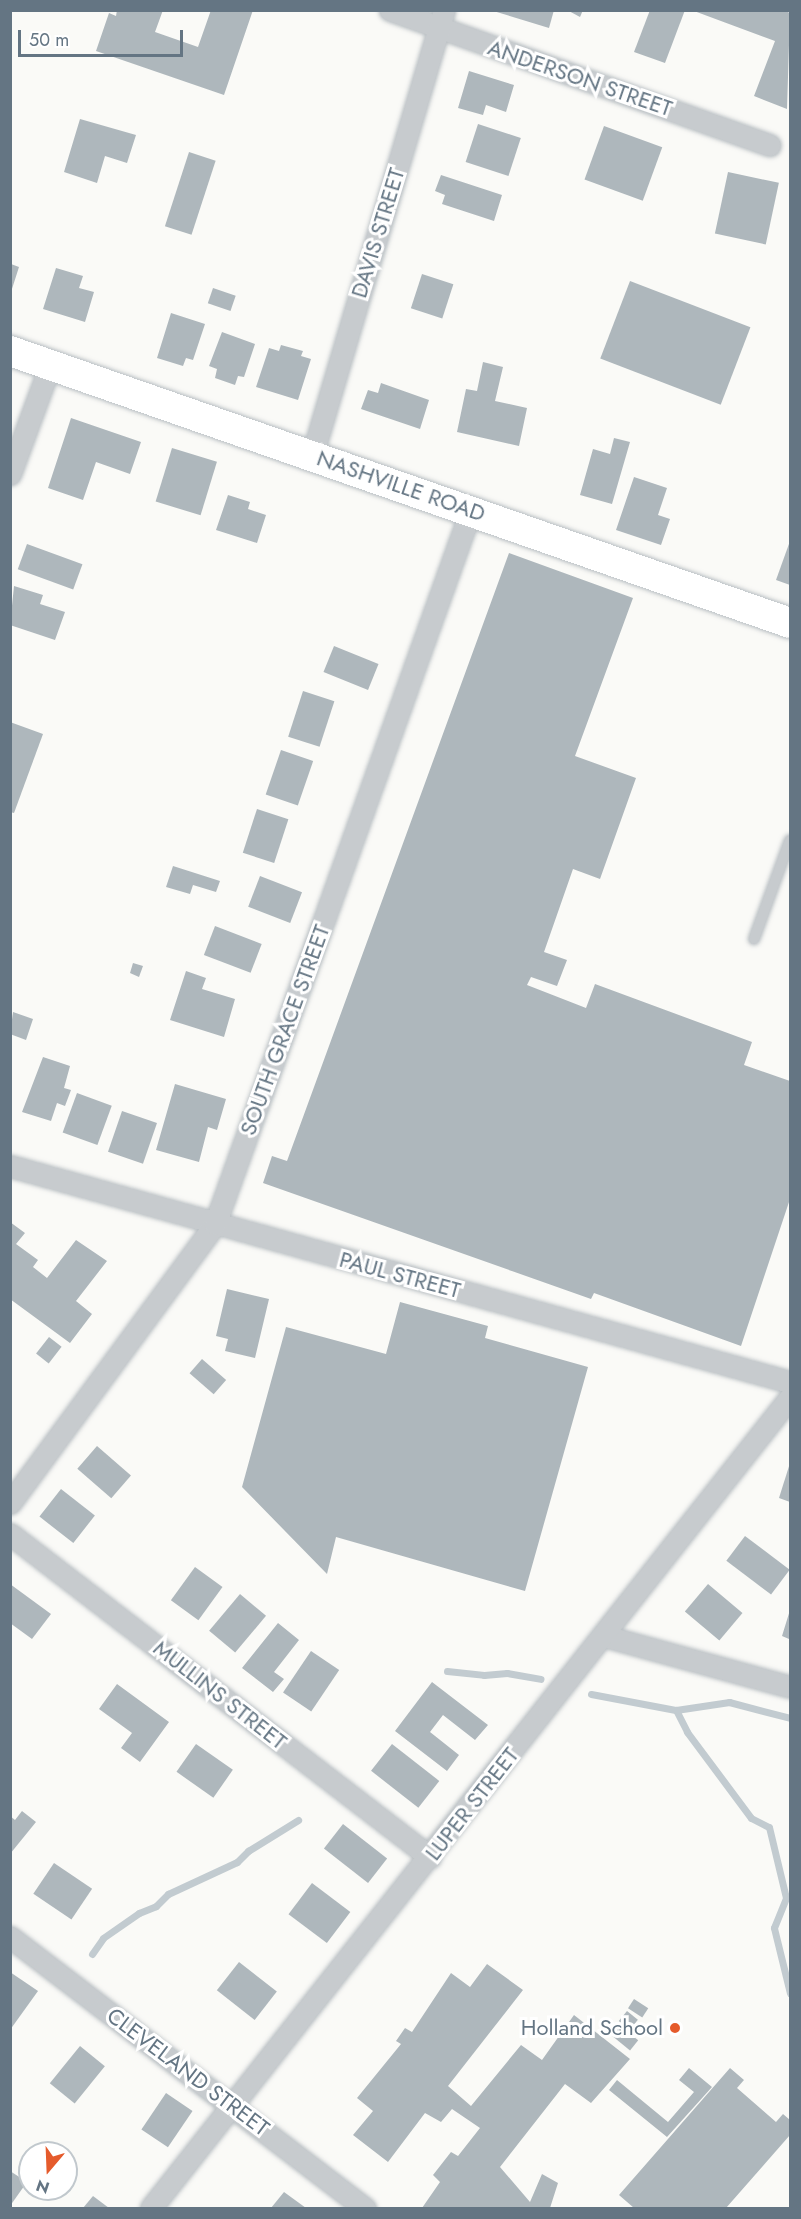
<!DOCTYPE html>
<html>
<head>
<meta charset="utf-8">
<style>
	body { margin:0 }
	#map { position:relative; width:801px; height:2219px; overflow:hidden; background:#fafaf7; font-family:Jost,sans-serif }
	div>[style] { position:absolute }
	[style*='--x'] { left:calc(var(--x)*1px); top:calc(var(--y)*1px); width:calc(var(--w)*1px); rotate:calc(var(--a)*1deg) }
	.stream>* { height:7px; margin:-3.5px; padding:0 3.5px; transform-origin:3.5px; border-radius:3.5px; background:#c2cbd0 }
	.building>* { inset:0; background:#aeb7bc; transform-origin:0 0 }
	.roads { filter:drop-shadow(0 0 2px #b9bfc3) drop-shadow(0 0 2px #b9bfc3) }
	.lane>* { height:10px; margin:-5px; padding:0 5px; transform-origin:5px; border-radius:5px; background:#c7cbce }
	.street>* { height:21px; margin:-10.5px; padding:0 10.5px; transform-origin:10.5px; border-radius:10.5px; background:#c7cbce }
	.secondary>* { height:30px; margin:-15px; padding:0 15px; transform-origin:15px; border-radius:15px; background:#fff }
	.dots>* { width:16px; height:16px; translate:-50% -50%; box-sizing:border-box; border:3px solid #fff; border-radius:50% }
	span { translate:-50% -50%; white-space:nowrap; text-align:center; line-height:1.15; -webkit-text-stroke:6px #fff; paint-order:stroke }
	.street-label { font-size:22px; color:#647583 }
	.poi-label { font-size:22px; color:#647583 }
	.right { translate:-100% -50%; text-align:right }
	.frame { position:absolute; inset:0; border:12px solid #647583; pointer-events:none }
	.north { position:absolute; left:18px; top:2141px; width:60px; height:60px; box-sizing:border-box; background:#fff; border:2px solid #c1c8cd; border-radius:50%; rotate:199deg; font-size:16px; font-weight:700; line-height:24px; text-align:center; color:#647583 }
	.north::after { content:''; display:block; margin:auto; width:21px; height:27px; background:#e55b2c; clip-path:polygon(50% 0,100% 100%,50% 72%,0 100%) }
	.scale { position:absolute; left:18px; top:30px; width:165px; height:27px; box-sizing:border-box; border:3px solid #647583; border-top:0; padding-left:8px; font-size:18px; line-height:21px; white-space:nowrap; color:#647583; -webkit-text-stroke:4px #fff; paint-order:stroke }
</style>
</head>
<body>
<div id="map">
	<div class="stream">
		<i style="--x:447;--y:1671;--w:37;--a:6"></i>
		<i style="--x:484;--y:1675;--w:23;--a:-5"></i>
		<i style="--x:507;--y:1673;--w:34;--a:10"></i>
		<i style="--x:591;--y:1694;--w:86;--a:10.7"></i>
		<i style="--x:676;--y:1710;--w:54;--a:-8.6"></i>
		<i style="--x:729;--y:1702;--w:63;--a:14.7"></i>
		<i style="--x:676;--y:1710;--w:25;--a:63"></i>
		<i style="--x:687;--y:1732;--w:107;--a:53.3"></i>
		<i style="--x:751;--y:1818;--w:20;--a:27"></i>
		<i style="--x:769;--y:1827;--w:73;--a:76.5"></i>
		<i style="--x:786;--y:1898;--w:32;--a:112"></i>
		<i style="--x:774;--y:1928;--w:67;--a:76.2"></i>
		<i style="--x:92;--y:1954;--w:19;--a:-55"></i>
		<i style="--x:103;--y:1938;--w:44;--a:-34.8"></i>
		<i style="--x:139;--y:1913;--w:18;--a:-22"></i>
		<i style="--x:156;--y:1906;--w:17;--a:-45"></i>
		<i style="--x:168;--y:1894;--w:76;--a:-24.9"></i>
		<i style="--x:237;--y:1862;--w:16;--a:-45"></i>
		<i style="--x:248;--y:1851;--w:59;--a:-31.8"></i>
	</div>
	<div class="building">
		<i style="clip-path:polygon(117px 10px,163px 10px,155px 32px,198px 47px,211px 10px,253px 10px,224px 95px,96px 51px,109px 13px,116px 16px)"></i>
		<i style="clip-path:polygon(490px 10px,554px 10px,549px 28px)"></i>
		<i style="clip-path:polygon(567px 10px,583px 10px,580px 17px)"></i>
		<i style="clip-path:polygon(650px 10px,685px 10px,665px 63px,634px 52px)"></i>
		<i style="clip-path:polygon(783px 10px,790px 13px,787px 109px,754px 96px,775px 41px,694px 11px)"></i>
		<i style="clip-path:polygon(469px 71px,514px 85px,506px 112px,486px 105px,483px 115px,458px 108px)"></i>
		<i style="clip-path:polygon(80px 119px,136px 135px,127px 163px,105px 156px,97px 183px,64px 172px)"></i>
		<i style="left:478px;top:124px;width:45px;height:40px;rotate:18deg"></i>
		<i style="left:604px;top:126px;width:62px;height:57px;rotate:20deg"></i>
		<i style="left:189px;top:152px;width:28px;height:78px;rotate:18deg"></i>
		<i style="left:728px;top:172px;width:52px;height:63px;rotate:12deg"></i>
		<i style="clip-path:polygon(441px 175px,502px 195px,494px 221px,442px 204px,445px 195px,435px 191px)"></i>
		<i style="clip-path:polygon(10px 257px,11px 264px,19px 267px,11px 292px)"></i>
		<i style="clip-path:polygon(56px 268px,83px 276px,79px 288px,94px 292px,85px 322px,43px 309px)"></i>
		<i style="left:422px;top:274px;width:33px;height:36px;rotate:18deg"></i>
		<i style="left:630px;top:281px;width:129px;height:83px;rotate:21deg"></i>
		<i style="left:213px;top:288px;width:24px;height:16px;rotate:19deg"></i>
		<i style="clip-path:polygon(171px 313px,205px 324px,193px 360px,186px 358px,183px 366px,157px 358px)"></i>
		<i style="clip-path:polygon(222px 332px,255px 344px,244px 377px,238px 376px,235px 385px,215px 378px,217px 369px,209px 366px)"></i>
		<i style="clip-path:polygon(281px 345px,303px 351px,301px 356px,311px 359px,298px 400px,256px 387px,269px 348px,279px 351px)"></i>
		<i style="clip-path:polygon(483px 362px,503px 367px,495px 401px,527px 408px,519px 446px,457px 432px,466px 389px,477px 391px)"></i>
		<i style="clip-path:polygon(381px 383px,429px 400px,420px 429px,361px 409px,368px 390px,378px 393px)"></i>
		<i style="clip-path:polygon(71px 418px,141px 442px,130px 474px,96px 462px,83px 500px,48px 488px)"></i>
		<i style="clip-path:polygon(614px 438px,630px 442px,612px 504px,580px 495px,593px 449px,610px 454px)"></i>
		<i style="left:172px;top:448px;width:47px;height:56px;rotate:17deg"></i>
		<i style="clip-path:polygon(634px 477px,667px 488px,658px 515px,670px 519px,661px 545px,616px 530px)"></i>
		<i style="clip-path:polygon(228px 495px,250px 502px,248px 509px,266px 515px,257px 543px,216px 530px)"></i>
		<i style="clip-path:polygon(790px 541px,790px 585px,776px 580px)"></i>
		<i style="left:27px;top:544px;width:59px;height:27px;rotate:20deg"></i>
		<i style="clip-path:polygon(509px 553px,633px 598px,575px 756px,636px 778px,600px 879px,573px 869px,544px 952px,567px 960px,557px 986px,531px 977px,527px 985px,586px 1008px,595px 984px,752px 1042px,744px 1065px,790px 1081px,790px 1199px,741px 1346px,594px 1293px,591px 1299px,263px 1183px,272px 1156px,287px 1161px)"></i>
		<i style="clip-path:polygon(14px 586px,43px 595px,40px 604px,65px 612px,55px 640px,10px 625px)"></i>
		<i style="left:334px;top:646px;width:48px;height:28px;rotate:22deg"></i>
		<i style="left:303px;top:691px;width:33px;height:48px;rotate:18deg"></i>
		<i style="clip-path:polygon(10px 722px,43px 734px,14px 813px,10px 812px)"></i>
		<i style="left:281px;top:750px;width:34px;height:47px;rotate:19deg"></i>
		<i style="left:257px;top:809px;width:33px;height:46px;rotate:18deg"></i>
		<i style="clip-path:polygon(173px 866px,220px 881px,216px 892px,193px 885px,190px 894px,166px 887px)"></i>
		<i style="left:260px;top:876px;width:45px;height:33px;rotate:21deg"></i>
		<i style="left:215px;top:926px;width:50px;height:31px;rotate:21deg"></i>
		<i style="clip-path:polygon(133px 963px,143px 966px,139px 977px,130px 973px)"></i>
		<i style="clip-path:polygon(186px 971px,206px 978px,202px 989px,235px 999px,224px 1037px,170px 1020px)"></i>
		<i style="clip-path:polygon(13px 1012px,33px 1019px,26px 1040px,10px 1034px)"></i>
		<i style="clip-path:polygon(43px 1057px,70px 1066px,64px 1088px,71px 1090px,65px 1106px,57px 1103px,51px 1121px,22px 1112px)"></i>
		<i style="clip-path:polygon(175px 1084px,226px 1099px,217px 1130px,208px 1127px,199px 1162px,156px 1150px)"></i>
		<i style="left:77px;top:1093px;width:37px;height:42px;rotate:20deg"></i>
		<i style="left:122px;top:1111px;width:37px;height:43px;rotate:19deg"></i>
		<i style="clip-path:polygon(10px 1222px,25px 1233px,16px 1244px,38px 1260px,33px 1267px,47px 1278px,76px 1240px,107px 1261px,76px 1301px,92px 1314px,70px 1343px,10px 1299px)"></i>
		<i style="clip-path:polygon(227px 1289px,269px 1299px,255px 1358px,225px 1351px,228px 1339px,216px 1336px)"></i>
		<i style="clip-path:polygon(400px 1302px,488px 1326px,485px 1338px,588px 1367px,525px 1591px,336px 1537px,327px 1574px,242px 1487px,286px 1327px,386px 1354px)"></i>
		<i style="left:49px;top:1337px;width:16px;height:21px;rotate:38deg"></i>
		<i style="left:202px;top:1359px;width:32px;height:19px;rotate:41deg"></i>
		<i style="left:97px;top:1446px;width:45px;height:30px;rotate:41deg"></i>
		<i style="clip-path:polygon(790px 1463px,790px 1502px,779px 1498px)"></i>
		<i style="left:61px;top:1489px;width:43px;height:35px;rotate:38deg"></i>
		<i style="left:745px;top:1536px;width:56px;height:31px;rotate:37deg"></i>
		<i style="left:195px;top:1567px;width:34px;height:41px;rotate:36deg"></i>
		<i style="clip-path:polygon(10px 1584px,51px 1614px,32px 1639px,10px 1623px)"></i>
		<i style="left:708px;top:1584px;width:45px;height:36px;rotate:40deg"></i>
		<i style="left:240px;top:1594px;width:34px;height:48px;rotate:40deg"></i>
		<i style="clip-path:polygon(790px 1610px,790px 1648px,789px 1639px,782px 1636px)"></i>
		<i style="clip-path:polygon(278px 1623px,299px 1640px,274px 1672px,284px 1679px,273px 1692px,242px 1668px)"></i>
		<i style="left:311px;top:1651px;width:34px;height:50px;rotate:34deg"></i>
		<i style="clip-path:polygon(432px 1682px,488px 1725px,475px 1740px,443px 1715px,430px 1732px,459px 1755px,447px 1771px,395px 1731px)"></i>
		<i style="clip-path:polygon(117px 1684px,169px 1722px,140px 1762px,121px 1748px,132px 1733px,99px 1709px)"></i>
		<i style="left:196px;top:1744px;width:45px;height:34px;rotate:35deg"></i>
		<i style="left:392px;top:1744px;width:60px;height:34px;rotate:38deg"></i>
		<i style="clip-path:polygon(22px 1811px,36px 1822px,10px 1854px,10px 1816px,15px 1820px)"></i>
		<i style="left:343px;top:1824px;width:56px;height:31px;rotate:38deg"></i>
		<i style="left:54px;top:1863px;width:46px;height:37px;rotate:34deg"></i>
		<i style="left:312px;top:1883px;width:48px;height:39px;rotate:37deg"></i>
		<i style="left:239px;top:1962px;width:48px;height:36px;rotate:38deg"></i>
		<i style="clip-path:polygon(487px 1964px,523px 1990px,448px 2086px,471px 2106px,521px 2045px,542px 2060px,574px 2015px,630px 2059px,591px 2103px,565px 2084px,500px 2167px,530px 2202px,542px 2174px,558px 2183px,550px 2208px,422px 2208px,440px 2182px,433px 2175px,451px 2152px,458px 2156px,480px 2128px,452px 2109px,441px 2122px,425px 2113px,388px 2162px,353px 2135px,373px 2111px,357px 2098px,401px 2044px,396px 2041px,405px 2028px,412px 2032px,451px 1973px,470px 1987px)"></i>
		<i style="clip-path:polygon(10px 1972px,38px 1991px,10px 2030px)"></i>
		<i style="left:634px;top:1999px;width:17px;height:11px;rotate:33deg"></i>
		<i style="left:627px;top:2011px;width:14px;height:13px;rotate:39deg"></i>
		<i style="left:618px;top:2024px;width:26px;height:13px;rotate:39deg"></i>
		<i style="left:80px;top:2046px;width:32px;height:48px;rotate:39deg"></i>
		<i style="clip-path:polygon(689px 2068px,712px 2087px,667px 2137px,609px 2090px,617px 2080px,668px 2122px,694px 2092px,679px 2080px)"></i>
		<i style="clip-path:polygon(730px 2068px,744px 2080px,737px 2088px,776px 2122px,783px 2114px,790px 2120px,790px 2135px,726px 2208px,634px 2208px,619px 2195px)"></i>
		<i style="left:166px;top:2093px;width:32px;height:44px;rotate:34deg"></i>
		<i style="clip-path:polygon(10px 2171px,27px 2182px,10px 2206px)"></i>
		<i style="clip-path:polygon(284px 2192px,306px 2208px,271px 2208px)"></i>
		<i style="clip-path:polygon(93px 2196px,109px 2208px,83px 2208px)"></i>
	</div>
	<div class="roads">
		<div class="lane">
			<i style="--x:754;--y:939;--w:105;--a:-70"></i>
		</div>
		<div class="street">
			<i style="--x:390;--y:10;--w:403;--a:19.6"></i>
			<i style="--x:312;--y:456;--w:465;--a:-73.5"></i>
			<i style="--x:10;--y:474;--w:116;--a:-69.8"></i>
			<i style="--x:10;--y:1166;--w:809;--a:15.48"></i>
			<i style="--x:10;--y:1503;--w:346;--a:-53.7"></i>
			<i style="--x:215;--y:1224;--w:759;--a:-70.28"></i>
			<i style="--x:10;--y:1534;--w:530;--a:37.56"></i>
			<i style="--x:604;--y:1636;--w:193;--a:15.3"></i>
			<i style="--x:10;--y:1937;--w:447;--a:37.4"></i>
			<i style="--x:151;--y:2208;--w:1032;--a:-51.76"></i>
		</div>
		<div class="secondary">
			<i style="--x:10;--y:351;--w:826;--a:19.22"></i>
		</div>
	</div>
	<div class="dots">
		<i style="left:675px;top:2028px;background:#e55b2c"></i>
	</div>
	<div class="street-label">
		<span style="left:580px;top:78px;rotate:19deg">ANDERSON STREET</span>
		<span style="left:378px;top:233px;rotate:-73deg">DAVIS STREET</span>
		<span style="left:401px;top:486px;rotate:19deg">NASHVILLE ROAD</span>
		<span style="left:285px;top:1030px;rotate:-70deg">SOUTH GRACE STREET</span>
		<span style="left:400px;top:1275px;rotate:15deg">PAUL STREET</span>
		<span style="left:220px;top:1695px;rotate:38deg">MULLINS STREET</span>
		<span style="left:472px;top:1804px;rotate:-52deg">LUPER STREET</span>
		<span style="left:188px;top:2072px;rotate:37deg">CLEVELAND STREET</span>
	</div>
	<div class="poi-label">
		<span class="right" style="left:663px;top:2028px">Holland School</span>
	</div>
	<div class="frame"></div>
	<div class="north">N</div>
	<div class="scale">50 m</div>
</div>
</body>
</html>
